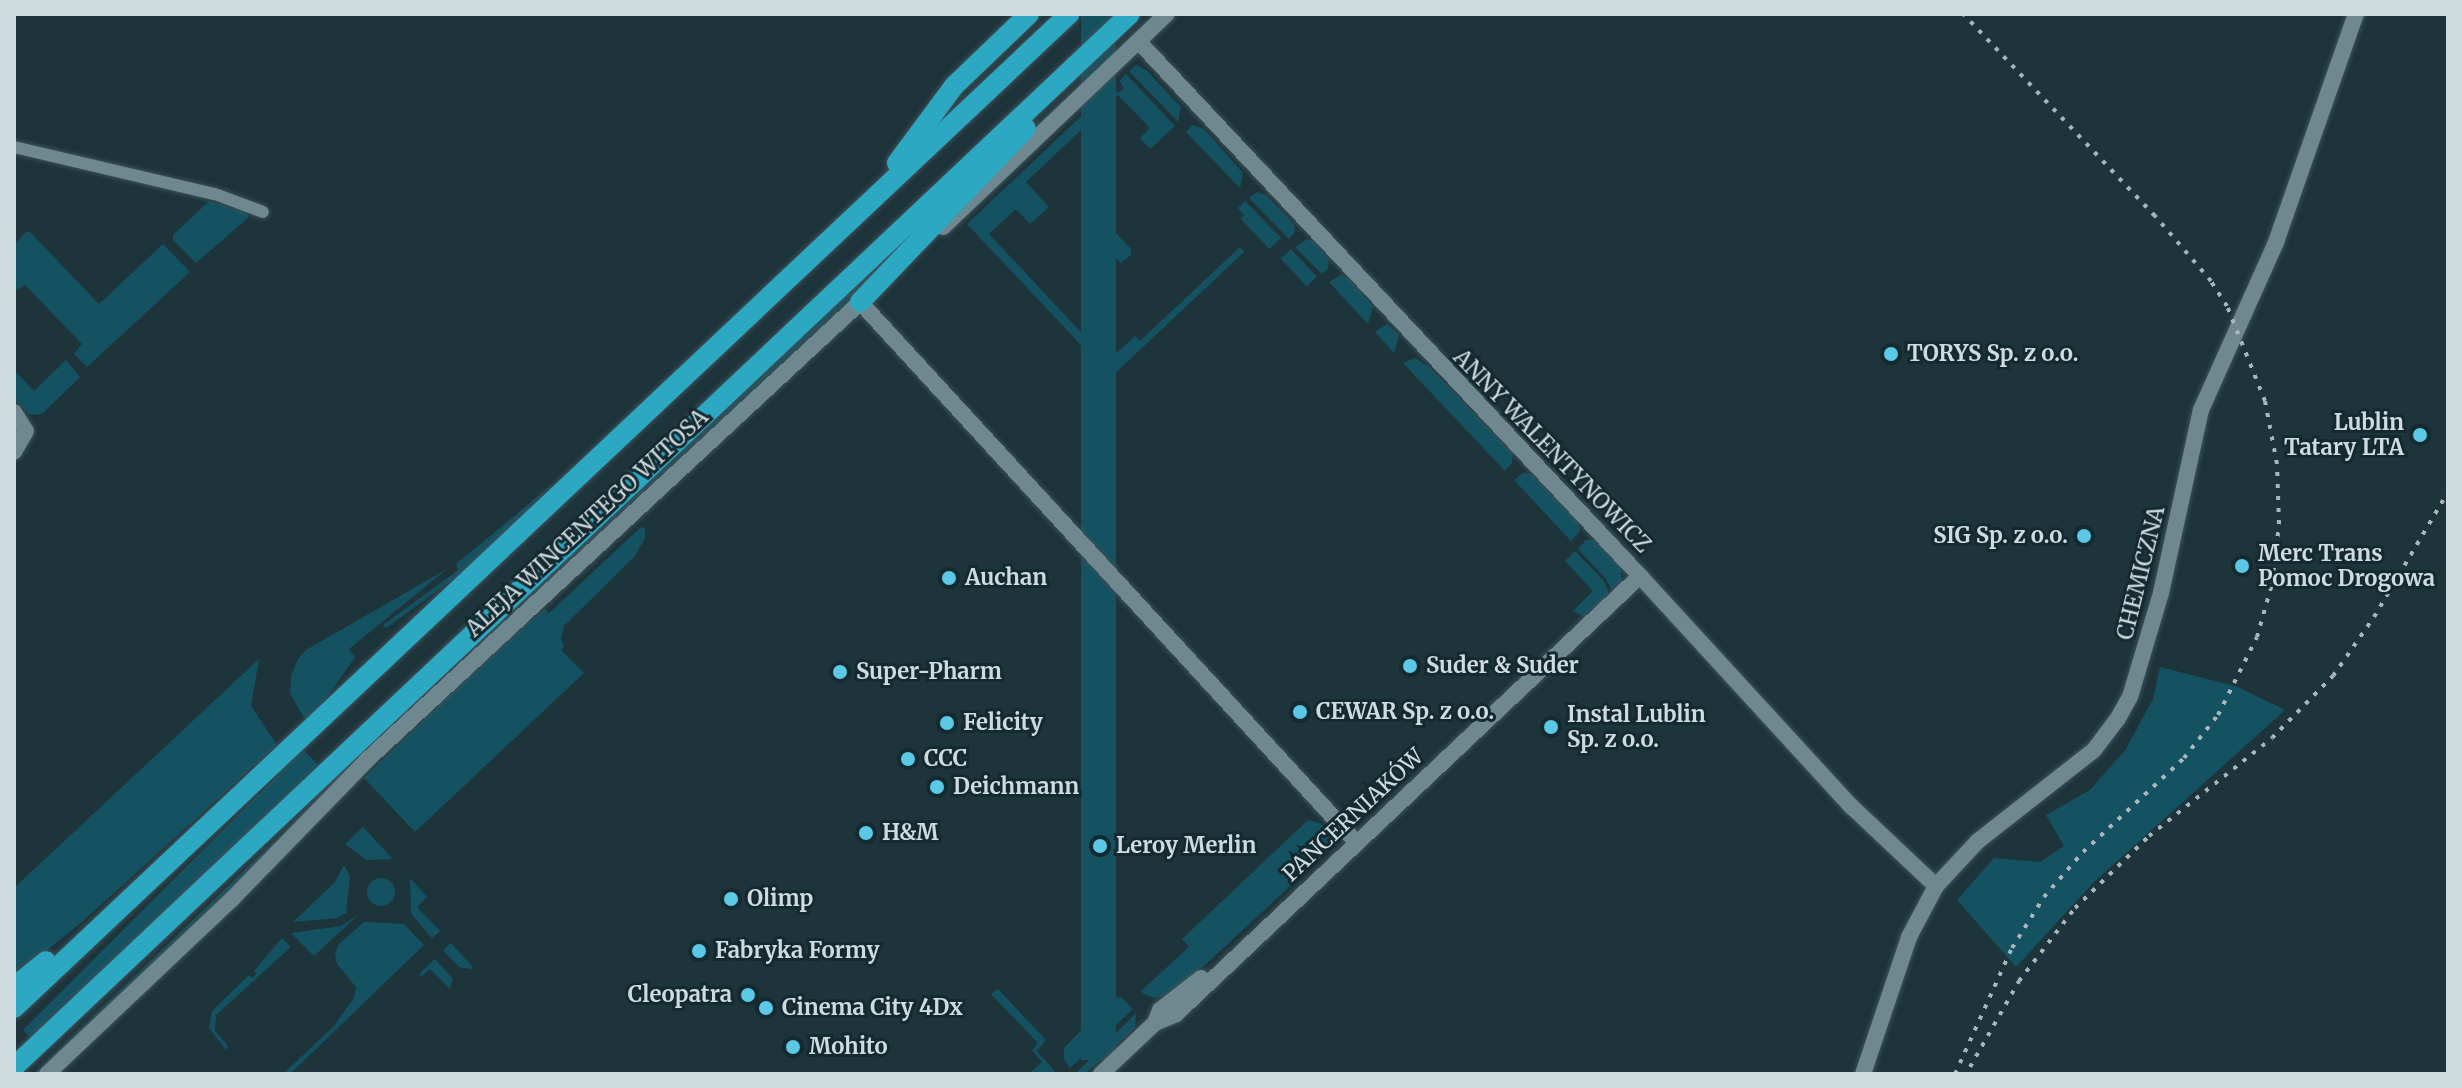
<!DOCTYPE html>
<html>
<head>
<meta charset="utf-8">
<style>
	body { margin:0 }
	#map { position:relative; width:2462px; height:1088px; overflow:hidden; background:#1e343b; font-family:Merriweather,serif }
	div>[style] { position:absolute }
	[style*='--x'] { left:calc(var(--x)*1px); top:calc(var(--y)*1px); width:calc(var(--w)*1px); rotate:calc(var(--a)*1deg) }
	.green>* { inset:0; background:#145262; transform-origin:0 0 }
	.round { border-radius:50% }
	.roads { filter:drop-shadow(0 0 2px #3d5157) drop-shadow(0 0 2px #3d5157) }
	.pedestrian>* { height:12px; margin:-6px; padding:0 6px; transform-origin:6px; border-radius:6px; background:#6f8890 }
	.minor>* { height:16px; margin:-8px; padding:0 8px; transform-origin:8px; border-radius:8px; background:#6f8890 }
	.primary>* { height:20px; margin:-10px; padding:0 10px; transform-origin:10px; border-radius:10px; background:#2ca8c2 }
	.rail>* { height:4px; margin-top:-2px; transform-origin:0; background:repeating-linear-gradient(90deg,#a8b7bb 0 4px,transparent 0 12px) }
	.dots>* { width:22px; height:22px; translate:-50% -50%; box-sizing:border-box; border:4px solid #142a30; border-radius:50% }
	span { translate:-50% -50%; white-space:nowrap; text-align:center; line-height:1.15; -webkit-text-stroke:6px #142a30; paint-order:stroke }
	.poi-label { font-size:22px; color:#cedbdf; font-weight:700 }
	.left { translate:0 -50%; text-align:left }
	.right { translate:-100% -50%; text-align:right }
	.street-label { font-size:22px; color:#cedbdf }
	.frame { position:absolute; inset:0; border:16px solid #cedbdf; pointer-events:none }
</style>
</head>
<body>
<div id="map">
	<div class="green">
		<i style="left:1081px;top:14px;width:35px;height:1046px"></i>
		<i style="clip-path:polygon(1136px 65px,1146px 70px,1181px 107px,1178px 122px,1129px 71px)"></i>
		<i style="clip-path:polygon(1126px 74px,1175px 126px,1150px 149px,1140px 138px,1150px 128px,1118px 95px,1026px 182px,1049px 207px,1030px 224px,1016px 209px,989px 234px,1108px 361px,1135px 336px,1140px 341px,1240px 247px,1244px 252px,1111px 377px,967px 224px,1112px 87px,1118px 93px,1124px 88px,1119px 81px)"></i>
		<i style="clip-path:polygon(1192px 125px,1204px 129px,1243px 173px,1240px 188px,1186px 132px)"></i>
		<i style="clip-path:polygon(994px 154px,907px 246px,41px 1074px,34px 1074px,285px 831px,398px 712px)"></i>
		<i style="clip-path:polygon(1257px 192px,1266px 195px,1294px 224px,1295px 232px,1289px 239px,1249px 198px)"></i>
		<i style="clip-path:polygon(209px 201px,246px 212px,249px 217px,196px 263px,173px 240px,173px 235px)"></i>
		<i style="clip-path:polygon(1245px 201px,1281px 238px,1269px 249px,1241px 219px,1244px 215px,1238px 208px)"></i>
		<i style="clip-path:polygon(26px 232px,30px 232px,99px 304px,163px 244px,190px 272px,87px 367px,74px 354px,82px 344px,25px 285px,18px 290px,14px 286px,14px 245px)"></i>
		<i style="clip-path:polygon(1110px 233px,1117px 234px,1131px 249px,1131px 255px,1121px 263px,1102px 245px)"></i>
		<i style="clip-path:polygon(1307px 239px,1315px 242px,1329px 259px,1328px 269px,1322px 274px,1295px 247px)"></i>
		<i style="left:1291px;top:249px;width:38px;height:14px;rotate:47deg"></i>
		<i style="clip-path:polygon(1341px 275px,1350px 279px,1373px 307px,1368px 324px,1329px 282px)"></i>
		<i style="clip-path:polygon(1387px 324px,1399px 335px,1394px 353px,1375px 332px)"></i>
		<i style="clip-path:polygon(1415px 358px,1429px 367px,1513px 453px,1512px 463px,1505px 471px,1403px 363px)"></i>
		<i style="clip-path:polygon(66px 360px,80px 377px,42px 414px,30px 415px,14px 399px,14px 370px,34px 391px)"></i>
		<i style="clip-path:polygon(1523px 473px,1532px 474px,1579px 523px,1580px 531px,1571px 541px,1514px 480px)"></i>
		<i style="clip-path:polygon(559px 479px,466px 570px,386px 628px,383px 625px,458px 570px,456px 564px)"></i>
		<i style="clip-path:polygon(641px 527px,645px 528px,645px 538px,635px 556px,564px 626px,561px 639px,564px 646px,561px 650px,584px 673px,415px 832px,364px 778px,508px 638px,545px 609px,549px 613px)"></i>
		<i style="clip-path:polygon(1586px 540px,1596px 540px,1621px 568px,1622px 582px,1613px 593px,1606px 579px,1578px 549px)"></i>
		<i style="clip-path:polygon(1575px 551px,1604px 581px,1610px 596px,1588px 618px,1573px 611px,1593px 591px,1565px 561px)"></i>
		<i style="clip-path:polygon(447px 569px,349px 649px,355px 657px,321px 706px,305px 720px,290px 693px,291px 676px,298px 659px,306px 650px)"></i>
		<i style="clip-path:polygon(259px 659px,251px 706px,277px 745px,83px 921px,14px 977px,14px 888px)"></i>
		<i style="clip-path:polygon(2160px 667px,2238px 687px,2285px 710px,2094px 882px,2016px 967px,1957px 900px,1994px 858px,2040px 862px,2064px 846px,2046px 815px,2090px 790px,2126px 749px,2153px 699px)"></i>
		<i style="left:303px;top:750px;width:21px;height:396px;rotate:45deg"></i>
		<i style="clip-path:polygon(1308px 820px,1320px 823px,1327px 831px,1330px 842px,1326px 853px,1207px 963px,1164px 997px,1154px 998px,1144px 994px,1141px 991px,1189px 947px,1182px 939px)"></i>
		<i style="clip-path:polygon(363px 827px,393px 859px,366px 860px,345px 844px)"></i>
		<i style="clip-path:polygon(344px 865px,350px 876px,346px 913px,337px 918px,293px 922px,335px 882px)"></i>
		<i style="clip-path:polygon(410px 878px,427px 897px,417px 907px,440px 931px,432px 938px,411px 914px)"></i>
		<i class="round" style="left:367px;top:878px;width:28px;height:28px"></i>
		<i style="clip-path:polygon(358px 915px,314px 956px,291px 933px,341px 926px)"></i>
		<i style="clip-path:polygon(364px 922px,404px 924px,424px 945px,290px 1074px,283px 1074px,334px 1026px,354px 998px,356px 987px,337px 964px,335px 954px,339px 944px)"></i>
		<i style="clip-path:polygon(282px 938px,291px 947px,216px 1015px,215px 1031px,228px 1046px,226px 1050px,209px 1028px,212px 1011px,249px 975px,252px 978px,256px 974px,254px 971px)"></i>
		<i style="clip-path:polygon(451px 943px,473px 967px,471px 969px,459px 967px,443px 950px)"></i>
		<i style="clip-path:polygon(435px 959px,453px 979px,450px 989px,430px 969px,422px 976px,419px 974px)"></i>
		<i style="clip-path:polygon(998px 989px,1046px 1040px,1037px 1051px,1057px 1074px,1029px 1074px,1042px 1062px,1032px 1050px,1038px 1043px,991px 994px)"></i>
		<i style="clip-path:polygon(1113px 997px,1122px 998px,1133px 1009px,1070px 1068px,1064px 1059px,1064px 1048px)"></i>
		<i style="clip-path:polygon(1136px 1013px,1135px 1028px,1085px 1074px,1075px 1074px)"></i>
	</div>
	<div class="roads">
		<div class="pedestrian">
			<i style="--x:14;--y:147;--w:206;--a:13.2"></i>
			<i style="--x:215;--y:194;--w:51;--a:20.6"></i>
		</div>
		<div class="minor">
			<i style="--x:1140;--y:43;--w:731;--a:46.83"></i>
			<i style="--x:1640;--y:576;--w:312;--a:47.5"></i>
			<i style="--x:1851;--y:806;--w:117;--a:43.3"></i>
			<i style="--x:943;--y:227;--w:309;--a:-43.6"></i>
			<i style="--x:860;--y:302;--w:733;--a:47.43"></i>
			<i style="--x:14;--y:412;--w:22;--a:58"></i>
			<i style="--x:26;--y:431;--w:24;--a:120"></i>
			<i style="--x:1155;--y:1023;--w:14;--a:-69"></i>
			<i style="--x:1160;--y:1010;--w:52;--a:-38"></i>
			<i style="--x:47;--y:1074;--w:255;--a:-43.4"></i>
			<i style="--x:232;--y:899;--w:194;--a:-45.8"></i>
			<i style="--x:367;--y:760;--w:682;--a:-42.86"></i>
			<i style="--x:1101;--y:1074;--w:74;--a:-43.4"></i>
			<i style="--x:1155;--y:1023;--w:23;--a:-23"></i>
			<i style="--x:1176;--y:1014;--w:638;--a:-43.35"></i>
			<i style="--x:1863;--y:1074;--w:145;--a:-71.4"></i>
			<i style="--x:1909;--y:937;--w:58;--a:-62.1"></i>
			<i style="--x:1936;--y:886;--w:62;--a:-47"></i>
			<i style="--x:1978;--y:841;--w:147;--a:-38.1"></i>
			<i style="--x:2094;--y:750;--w:38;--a:-53"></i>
			<i style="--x:2117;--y:720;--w:26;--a:-61"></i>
			<i style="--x:2130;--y:697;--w:109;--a:-73.4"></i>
			<i style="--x:2161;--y:593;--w:187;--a:-77.7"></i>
			<i style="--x:2201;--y:410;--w:184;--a:-65.9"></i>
			<i style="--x:2276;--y:242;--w:242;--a:-70.7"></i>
		</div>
		<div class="primary">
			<i style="--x:897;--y:163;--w:96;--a:-53.5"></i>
			<i style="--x:954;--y:86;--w:104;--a:-43.8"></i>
			<i style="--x:860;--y:302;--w:240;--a:-46.3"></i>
			<i style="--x:14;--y:987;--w:41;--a:-39.1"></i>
			<i style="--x:14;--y:1008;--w:1450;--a:-43.29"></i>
			<i style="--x:14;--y:1067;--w:1534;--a:-43.34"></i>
		</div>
	</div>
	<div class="rail">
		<i style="--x:1970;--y:1067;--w:99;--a:-60.3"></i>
		<i style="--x:2019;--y:981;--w:92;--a:-52.5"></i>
		<i style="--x:2075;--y:908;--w:103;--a:-44.2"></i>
		<i style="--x:2149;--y:836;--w:157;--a:-38.5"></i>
		<i style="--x:2272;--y:738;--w:87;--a:-45.5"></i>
		<i style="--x:2333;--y:676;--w:72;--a:-55.2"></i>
		<i style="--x:2374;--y:617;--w:145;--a:-59.4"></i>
		<i style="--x:1955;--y:1074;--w:138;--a:-65.7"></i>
		<i style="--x:2012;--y:948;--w:60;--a:-57.9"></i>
		<i style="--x:2044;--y:897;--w:60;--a:-49.1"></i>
		<i style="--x:2083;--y:852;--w:138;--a:-42.9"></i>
		<i style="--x:2184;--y:758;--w:55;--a:-51.7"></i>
		<i style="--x:2218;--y:715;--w:87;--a:-63.4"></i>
		<i style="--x:2257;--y:637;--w:55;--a:-74.2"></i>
		<i style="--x:2272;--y:584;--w:60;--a:-83.3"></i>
		<i style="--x:2279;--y:524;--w:60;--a:-91.9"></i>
		<i style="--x:2277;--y:464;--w:64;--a:-100.8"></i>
		<i style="--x:2265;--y:401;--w:102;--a:-111.8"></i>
		<i style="--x:2227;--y:306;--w:30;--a:-123"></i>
		<i style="--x:2211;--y:281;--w:86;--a:-130.7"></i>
		<i style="--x:2155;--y:216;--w:279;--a:-133.5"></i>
	</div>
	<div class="dots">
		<i style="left:1891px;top:354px;background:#5bc8e6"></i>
		<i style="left:2420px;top:435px;background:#5bc8e6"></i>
		<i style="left:2084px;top:536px;background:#5bc8e6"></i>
		<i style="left:2242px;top:566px;background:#5bc8e6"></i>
		<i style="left:949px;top:578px;background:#5bc8e6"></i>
		<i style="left:1410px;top:666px;background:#5bc8e6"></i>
		<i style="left:840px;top:672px;background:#5bc8e6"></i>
		<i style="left:1300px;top:712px;background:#5bc8e6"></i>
		<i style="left:947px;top:723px;background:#5bc8e6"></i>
		<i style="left:1551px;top:727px;background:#5bc8e6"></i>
		<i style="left:908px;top:759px;background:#5bc8e6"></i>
		<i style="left:937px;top:787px;background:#5bc8e6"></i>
		<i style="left:866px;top:833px;background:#5bc8e6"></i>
		<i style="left:1100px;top:846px;background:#5bc8e6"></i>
		<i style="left:731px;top:899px;background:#5bc8e6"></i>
		<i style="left:699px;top:951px;background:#5bc8e6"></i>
		<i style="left:748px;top:995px;background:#5bc8e6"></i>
		<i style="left:766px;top:1008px;background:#5bc8e6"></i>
		<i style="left:793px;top:1047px;background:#5bc8e6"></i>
	</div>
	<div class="poi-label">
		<span class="left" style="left:1907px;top:354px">TORYS Sp. z o.o.</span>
		<span class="right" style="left:2404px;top:435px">Lublin<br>Tatary LTA</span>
		<span class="right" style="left:2068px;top:536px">SIG Sp. z o.o.</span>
		<span class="left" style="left:2258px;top:566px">Merc Trans<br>Pomoc Drogowa</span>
		<span class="left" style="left:965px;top:578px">Auchan</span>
		<span class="left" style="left:1426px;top:666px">Suder &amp; Suder</span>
		<span class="left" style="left:856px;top:672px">Super-Pharm</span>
		<span class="left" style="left:1316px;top:712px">CEWAR Sp. z o.o.</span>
		<span class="left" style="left:1567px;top:727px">Instal Lublin<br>Sp. z o.o.</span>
		<span class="left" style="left:963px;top:723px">Felicity</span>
		<span class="left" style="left:924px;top:759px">CCC</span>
		<span class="left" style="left:953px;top:787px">Deichmann</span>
		<span class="left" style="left:882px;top:833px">H&amp;M</span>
		<span class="left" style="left:1116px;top:846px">Leroy Merlin</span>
		<span class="left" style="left:747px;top:899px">Olimp</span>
		<span class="left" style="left:715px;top:951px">Fabryka Formy</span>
		<span class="right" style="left:732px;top:995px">Cleopatra</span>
		<span class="left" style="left:782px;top:1008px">Cinema City 4Dx</span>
		<span class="left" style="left:809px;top:1047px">Mohito</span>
	</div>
	<div class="street-label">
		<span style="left:1552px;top:451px;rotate:46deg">ANNY WALENTYNOWICZ</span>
		<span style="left:587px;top:523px;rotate:-43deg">ALEJA WINCENTEGO WITOSA</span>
		<span style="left:2141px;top:573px;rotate:-76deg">CHEMICZNA</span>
		<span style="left:1353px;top:815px;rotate:-43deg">PANCERNIAKÓW</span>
	</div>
	<div class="frame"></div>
</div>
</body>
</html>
